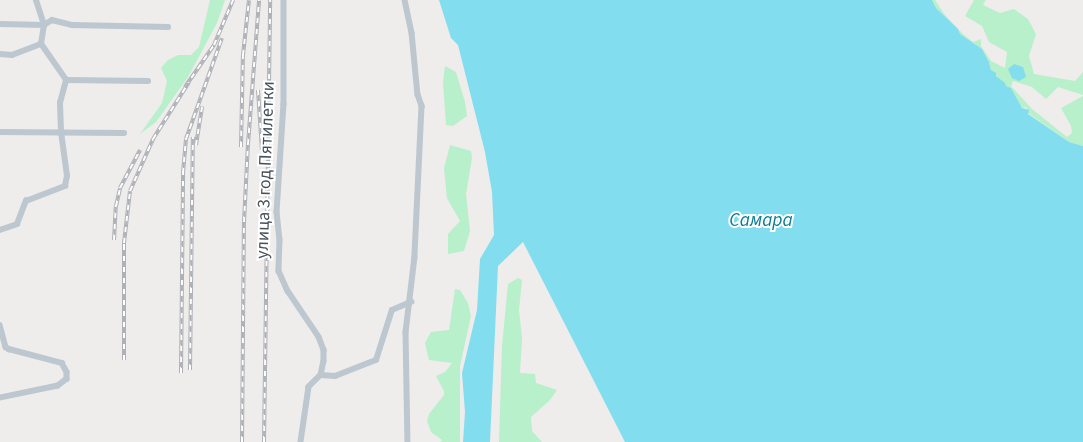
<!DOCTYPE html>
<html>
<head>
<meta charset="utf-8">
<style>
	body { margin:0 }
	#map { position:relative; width:1083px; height:442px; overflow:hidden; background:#efecec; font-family:"Source Sans 3",sans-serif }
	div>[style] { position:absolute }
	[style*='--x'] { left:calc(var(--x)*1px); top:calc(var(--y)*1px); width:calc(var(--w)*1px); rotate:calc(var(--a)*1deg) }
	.green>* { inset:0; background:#b7f0ca }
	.water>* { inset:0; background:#82ddef }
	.minor>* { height:5.5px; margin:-2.75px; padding:0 2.75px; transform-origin:2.75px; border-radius:2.75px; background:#bcc7cf }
	.rail>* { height:4px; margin-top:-2px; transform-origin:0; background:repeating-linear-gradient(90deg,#fff 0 5.5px,#aeb2b7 0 11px); box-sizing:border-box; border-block:1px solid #aeb2b7 }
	span { translate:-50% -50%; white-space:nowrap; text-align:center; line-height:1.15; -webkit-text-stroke:4px #fff; paint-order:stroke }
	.street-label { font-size:18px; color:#44505a }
	.water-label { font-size:19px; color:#087d93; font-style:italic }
</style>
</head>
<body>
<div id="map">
	<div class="green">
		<i style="clip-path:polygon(210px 0,225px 0,217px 23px,188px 77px,156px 122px,140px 134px,162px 103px,167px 81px,161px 68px,168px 60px,178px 55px,191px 55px,199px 47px)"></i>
		<i style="clip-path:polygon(932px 0,935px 0,945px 15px,963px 34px,973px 42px,981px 39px,981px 46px,991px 61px,1005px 68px,1007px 52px,989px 42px,982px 26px,965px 16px,974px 0,986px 0,983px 5px,1000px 13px,1014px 9px,1028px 19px,1036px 34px,1029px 56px,1034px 74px,1075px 81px,1083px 72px,1083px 95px,1058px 87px,1046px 99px,1032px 87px,1013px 81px,1011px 86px,1032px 109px,1067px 137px,1072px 133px,1071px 126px,1061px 108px,1083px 96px,1083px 146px,1069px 142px,1028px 113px,1026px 107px,1023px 108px,1019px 104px,1011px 88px,1006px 86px,991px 70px,989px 62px,982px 49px,960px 34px,958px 29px,936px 8px)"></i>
		<i style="clip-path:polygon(445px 66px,456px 72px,465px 102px,467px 116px,453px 126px,446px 125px,443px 82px)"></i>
		<i style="clip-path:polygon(450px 145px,471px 151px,472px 158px,466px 194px,470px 231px,464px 251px,448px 254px,448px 234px,460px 221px,447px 198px,444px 168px)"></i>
		<i style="clip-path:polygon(518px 278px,522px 280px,519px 310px,522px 338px,520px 373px,535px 374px,536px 383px,557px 390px,550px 400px,531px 417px,532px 431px,542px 442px,499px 442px,502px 346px,508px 284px)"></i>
		<i style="clip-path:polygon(455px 289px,460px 290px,468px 303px,471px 316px,460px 366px,460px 442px,440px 442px,442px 440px,431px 432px,427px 421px,429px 414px,444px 395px,444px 391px,436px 376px,445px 372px,452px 363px,429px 360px,425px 343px,431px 332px,449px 330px)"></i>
	</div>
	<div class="water">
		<i style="clip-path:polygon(439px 0,932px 0,936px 8px,958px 29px,960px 34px,982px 49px,989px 62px,991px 70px,996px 73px,996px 76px,1005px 83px,1006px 86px,1011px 88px,1022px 108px,1029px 110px,1028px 114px,1069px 142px,1083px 146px,1083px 442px,625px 442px,523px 242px,498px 266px,490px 442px,463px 442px,465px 412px,462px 373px,477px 310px,480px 259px,494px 235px,492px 192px,485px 152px,458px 45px,451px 38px)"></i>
		<i style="clip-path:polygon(1014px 64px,1023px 67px,1026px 77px,1019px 81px,1012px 78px,1008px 69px)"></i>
	</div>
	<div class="minor">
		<i style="--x:284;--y:0;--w:104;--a:90"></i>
		<i style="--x:284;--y:104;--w:108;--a:93.7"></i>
		<i style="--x:277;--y:212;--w:28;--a:84"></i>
		<i style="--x:280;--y:240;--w:31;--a:92"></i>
		<i style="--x:279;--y:271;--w:22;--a:66"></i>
		<i style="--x:288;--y:291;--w:55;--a:56"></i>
		<i style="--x:319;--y:337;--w:14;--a:69"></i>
		<i style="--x:324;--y:350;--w:11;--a:90"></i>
		<i style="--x:324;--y:361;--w:14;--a:102"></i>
		<i style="--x:321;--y:375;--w:17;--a:135"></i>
		<i style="--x:309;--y:387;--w:56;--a:98.3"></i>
		<i style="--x:405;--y:0;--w:34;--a:78"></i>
		<i style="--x:412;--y:33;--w:62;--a:84.5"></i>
		<i style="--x:418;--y:95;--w:12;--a:70"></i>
		<i style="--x:422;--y:106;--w:151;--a:92.7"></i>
		<i style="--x:415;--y:257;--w:76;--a:96.8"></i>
		<i style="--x:406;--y:332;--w:110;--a:89"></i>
		<i style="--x:0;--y:24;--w:44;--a:1.3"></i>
		<i style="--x:44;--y:25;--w:9;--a:-32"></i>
		<i style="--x:52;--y:20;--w:21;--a:14"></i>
		<i style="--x:72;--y:25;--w:96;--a:1.2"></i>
		<i style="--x:0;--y:54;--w:12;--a:5"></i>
		<i style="--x:12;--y:55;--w:31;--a:-21"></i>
		<i style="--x:66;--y:80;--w:82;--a:0.7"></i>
		<i style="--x:0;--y:132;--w:124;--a:0.5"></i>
		<i style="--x:0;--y:230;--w:18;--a:-19"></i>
		<i style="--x:17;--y:224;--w:25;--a:-69"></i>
		<i style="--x:26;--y:201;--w:42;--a:-21"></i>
		<i style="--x:65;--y:186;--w:10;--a:-79"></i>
		<i style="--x:67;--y:176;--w:44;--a:-97.8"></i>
		<i style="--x:61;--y:132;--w:29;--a:-92"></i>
		<i style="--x:60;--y:103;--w:24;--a:-75"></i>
		<i style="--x:66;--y:80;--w:44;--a:-124.8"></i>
		<i style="--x:41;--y:44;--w:19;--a:-81"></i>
		<i style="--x:44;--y:25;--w:26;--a:-108"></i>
		<i style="--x:0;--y:325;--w:23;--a:75"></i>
		<i style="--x:6;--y:347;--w:4;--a:34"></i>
		<i style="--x:9;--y:349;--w:55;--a:14.8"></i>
		<i style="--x:62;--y:363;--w:10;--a:61"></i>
		<i style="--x:67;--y:372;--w:7;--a:90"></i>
		<i style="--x:67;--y:379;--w:11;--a:142"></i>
		<i style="--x:58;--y:386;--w:59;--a:168.3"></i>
		<i style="--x:321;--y:375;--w:14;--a:4"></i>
		<i style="--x:335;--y:376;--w:44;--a:-21.3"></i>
		<i style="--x:376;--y:360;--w:52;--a:-72.3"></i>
		<i style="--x:392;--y:310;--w:21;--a:-23"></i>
	</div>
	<div class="rail">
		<i style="--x:185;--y:87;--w:51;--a:-55.4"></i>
		<i style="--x:214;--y:45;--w:49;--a:-67.1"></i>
		<i style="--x:258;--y:90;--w:60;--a:86.2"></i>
		<i style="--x:196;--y:145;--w:39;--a:-81"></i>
		<i style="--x:241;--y:147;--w:92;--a:-88.8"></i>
		<i style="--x:243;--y:55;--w:55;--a:-83.8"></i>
		<i style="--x:114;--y:240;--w:34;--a:-87"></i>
		<i style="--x:116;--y:206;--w:18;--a:-77"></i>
		<i style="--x:120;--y:188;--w:43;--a:-62.2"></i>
		<i style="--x:124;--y:360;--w:117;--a:-90"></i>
		<i style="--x:124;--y:243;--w:52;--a:-83.4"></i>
		<i style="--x:130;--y:191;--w:57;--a:-66.1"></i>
		<i style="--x:153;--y:139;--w:67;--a:-57.7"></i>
		<i style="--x:190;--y:370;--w:233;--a:-89.3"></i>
		<i style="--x:181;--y:373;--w:200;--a:-89.4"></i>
		<i style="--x:183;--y:173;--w:34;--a:-85"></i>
		<i style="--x:186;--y:139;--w:107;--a:-70.4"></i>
		<i style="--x:242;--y:442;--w:220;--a:-89.5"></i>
		<i style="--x:244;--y:222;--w:78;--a:-87.1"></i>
		<i style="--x:248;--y:144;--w:144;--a:-85.6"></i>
		<i style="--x:264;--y:442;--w:442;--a:-89.2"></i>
	</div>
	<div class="street-label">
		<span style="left:266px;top:170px;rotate:-88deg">улица 3 год Пятилетки</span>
	</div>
	<div class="water-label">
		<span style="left:761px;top:221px">Самара</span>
	</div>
</div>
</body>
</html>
